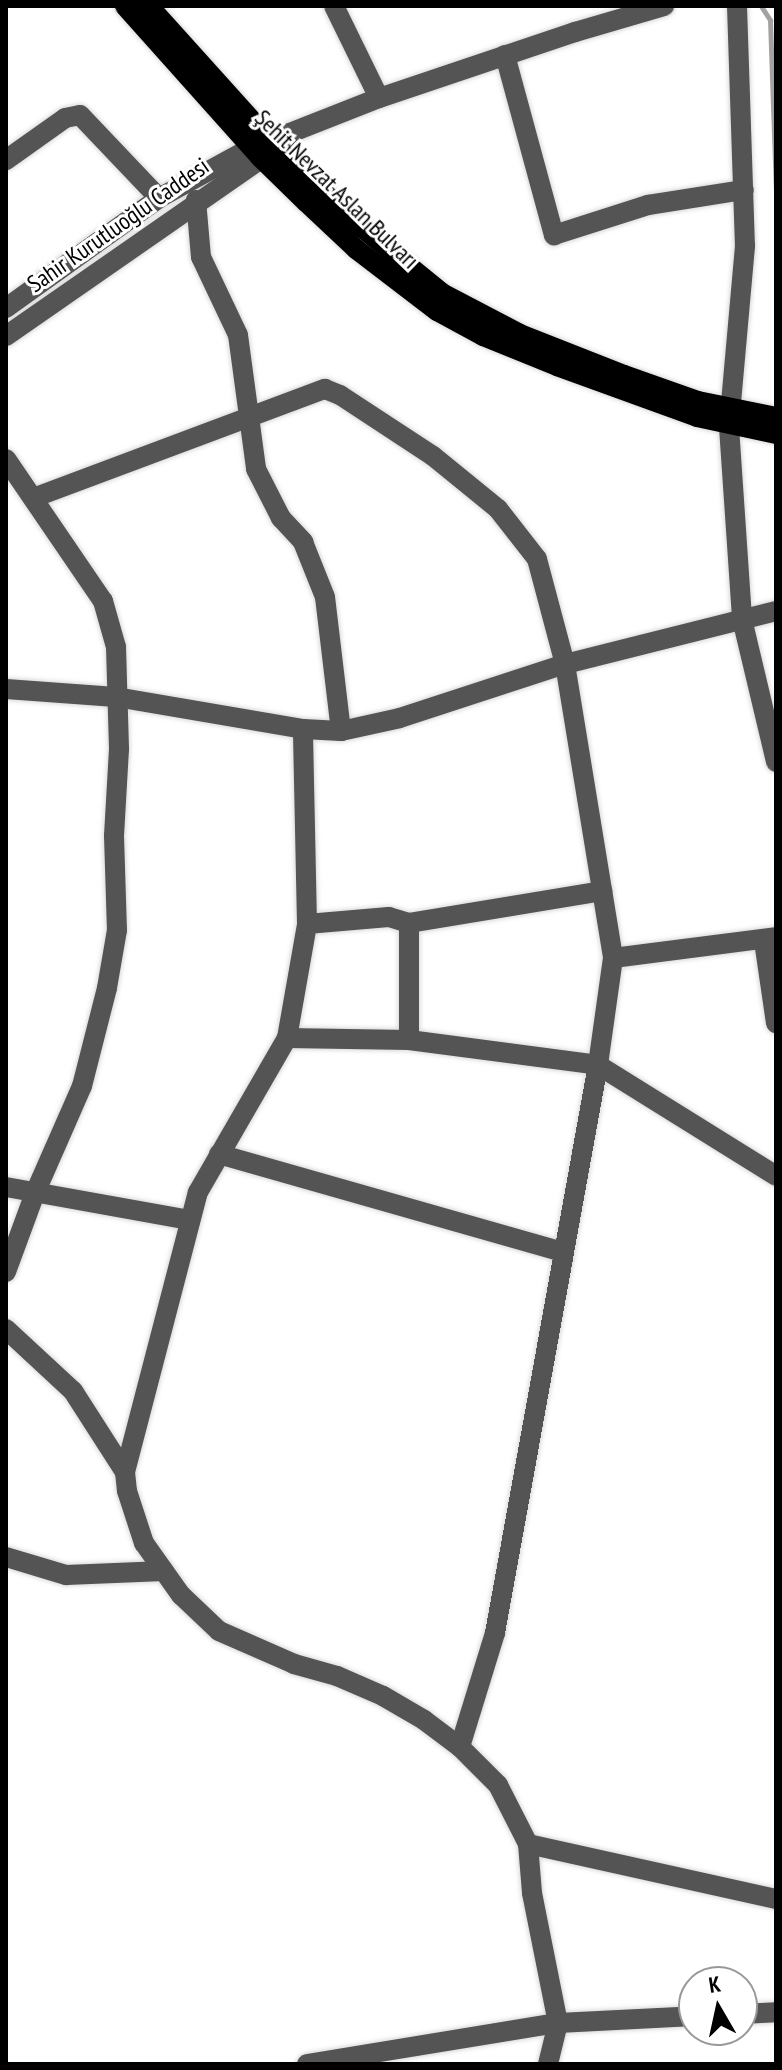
<!DOCTYPE html>
<html>
<head>
<meta charset="utf-8">
<style>
	body { margin:0 }
	#map { position:relative; width:782px; height:2070px; overflow:hidden; background:#fff; font-family:"PT Sans Narrow",sans-serif }
	div>[style] { position:absolute }
	[style*='--x'] { left:calc(var(--x)*1px); top:calc(var(--y)*1px); width:calc(var(--w)*1px); rotate:calc(var(--a)*1deg) }
	.stream>* { height:5px; margin:-2.5px; padding:0 2.5px; transform-origin:2.5px; border-radius:2.5px; background:#a2a2a2 }
	.roads { filter:drop-shadow(0 0 2px #dbdbdb) drop-shadow(0 0 2px #dbdbdb) }
	.minor>* { height:20px; margin:-10px; padding:0 10px; transform-origin:10px; border-radius:10px; background:#545454 }
	.major>* { height:20px; margin:-10px; padding:0 10px; transform-origin:10px; border-radius:10px; background:#000 }
	span { translate:-50% -50%; white-space:nowrap; text-align:center; line-height:1.15; -webkit-text-stroke:6px #fff; paint-order:stroke }
	.street-label { font-size:24px; color:#000 }
	.frame { position:absolute; inset:0; border:8px solid #000; pointer-events:none }
	.north { position:absolute; left:678px; top:1966px; width:80px; height:80px; box-sizing:border-box; background:#fff; border:2px solid #999; border-radius:50%; rotate:351deg; font-size:22px; font-weight:700; line-height:32px; text-align:center; color:#000 }
	.north::after { content:''; display:block; margin:auto; width:28px; height:36px; background:#000; clip-path:polygon(50% 0,100% 100%,50% 72%,0 100%) }
</style>
</head>
<body>
<div id="map">
	<div class="stream">
		<i style="--x:761;--y:6;--w:17;--a:57"></i>
		<i style="--x:770;--y:20;--w:172;--a:88"></i>
	</div>
	<div class="roads">
		<div class="minor">
			<i style="--x:334;--y:6;--w:102;--a:63.9"></i>
			<i style="--x:737;--y:6;--w:240;--a:88.1"></i>
			<i style="--x:745;--y:246;--w:182;--a:95.1"></i>
			<i style="--x:729;--y:427;--w:192;--a:86.1"></i>
			<i style="--x:742;--y:619;--w:147;--a:76.6"></i>
			<i style="--x:505;--y:55;--w:187;--a:74.8"></i>
			<i style="--x:554;--y:235;--w:99;--a:-17.7"></i>
			<i style="--x:648;--y:205;--w:97;--a:-8.9"></i>
			<i style="--x:6;--y:160;--w:72;--a:-35.4"></i>
			<i style="--x:65;--y:118;--w:15;--a:-11"></i>
			<i style="--x:80;--y:115;--w:115;--a:46.4"></i>
			<i style="--x:196;--y:200;--w:57;--a:85"></i>
			<i style="--x:201;--y:257;--w:86;--a:64.6"></i>
			<i style="--x:238;--y:335;--w:135;--a:82.3"></i>
			<i style="--x:256;--y:469;--w:55;--a:63"></i>
			<i style="--x:281;--y:518;--w:33;--a:47"></i>
			<i style="--x:303;--y:542;--w:59;--a:68.2"></i>
			<i style="--x:325;--y:597;--w:135;--a:83.2"></i>
			<i style="--x:6;--y:308;--w:188;--a:-35.7"></i>
			<i style="--x:159;--y:198;--w:123;--a:-28.6"></i>
			<i style="--x:6;--y:336;--w:330;--a:-34.8"></i>
			<i style="--x:277;--y:148;--w:20;--a:-49"></i>
			<i style="--x:290;--y:133;--w:96;--a:-21.5"></i>
			<i style="--x:379;--y:98;--w:207;--a:-18.6"></i>
			<i style="--x:575;--y:32;--w:93;--a:-16.3"></i>
			<i style="--x:6;--y:459;--w:172;--a:55.7"></i>
			<i style="--x:103;--y:601;--w:48;--a:74.2"></i>
			<i style="--x:116;--y:647;--w:102;--a:88.3"></i>
			<i style="--x:119;--y:749;--w:87;--a:93.3"></i>
			<i style="--x:114;--y:836;--w:94;--a:88.2"></i>
			<i style="--x:117;--y:930;--w:59;--a:99.8"></i>
			<i style="--x:107;--y:988;--w:101;--a:104.3"></i>
			<i style="--x:82;--y:1086;--w:117;--a:113.7"></i>
			<i style="--x:35;--y:1193;--w:84;--a:110.2"></i>
			<i style="--x:33;--y:498;--w:312;--a:-20.5"></i>
			<i style="--x:325;--y:389;--w:16;--a:22"></i>
			<i style="--x:340;--y:395;--w:111;--a:33.3"></i>
			<i style="--x:433;--y:456;--w:84;--a:39.2"></i>
			<i style="--x:498;--y:509;--w:63;--a:52"></i>
			<i style="--x:537;--y:559;--w:109;--a:75.1"></i>
			<i style="--x:565;--y:664;--w:298;--a:80.7"></i>
			<i style="--x:613;--y:958;--w:108;--a:98"></i>
			<i style="--x:598;--y:1065;--w:577;--a:100.28"></i>
			<i style="--x:495;--y:1633;--w:119;--a:107.1"></i>
			<i style="--x:6;--y:689;--w:110;--a:4.2"></i>
			<i style="--x:116;--y:697;--w:190;--a:9.7"></i>
			<i style="--x:303;--y:729;--w:38;--a:3"></i>
			<i style="--x:341;--y:731;--w:60;--a:-12.4"></i>
			<i style="--x:400;--y:718;--w:174;--a:-18.1"></i>
			<i style="--x:565;--y:664;--w:218;--a:-14.1"></i>
			<i style="--x:307;--y:924;--w:82;--a:-4.9"></i>
			<i style="--x:389;--y:917;--w:21;--a:17"></i>
			<i style="--x:764;--y:941;--w:83;--a:81.7"></i>
			<i style="--x:613;--y:958;--w:164;--a:-7.3"></i>
			<i style="--x:287;--y:1038;--w:116;--a:-80"></i>
			<i style="--x:307;--y:924;--w:195;--a:-91.2"></i>
			<i style="--x:409;--y:1040;--w:117;--a:-90"></i>
			<i style="--x:409;--y:923;--w:196;--a:-9.4"></i>
			<i style="--x:219;--y:1154;--w:357;--a:15.9"></i>
			<i style="--x:6;--y:1187;--w:187;--a:10.2"></i>
			<i style="--x:6;--y:1329;--w:91;--a:42.8"></i>
			<i style="--x:73;--y:1391;--w:96;--a:57.3"></i>
			<i style="--x:125;--y:1472;--w:19;--a:84"></i>
			<i style="--x:127;--y:1491;--w:55;--a:71.9"></i>
			<i style="--x:144;--y:1543;--w:64;--a:54.6"></i>
			<i style="--x:181;--y:1595;--w:52;--a:43.5"></i>
			<i style="--x:219;--y:1631;--w:82;--a:23.7"></i>
			<i style="--x:294;--y:1664;--w:45;--a:15.6"></i>
			<i style="--x:337;--y:1676;--w:50;--a:23.5"></i>
			<i style="--x:383;--y:1696;--w:48;--a:30.3"></i>
			<i style="--x:424;--y:1720;--w:45;--a:36.9"></i>
			<i style="--x:460;--y:1747;--w:54;--a:45"></i>
			<i style="--x:498;--y:1785;--w:66;--a:63"></i>
			<i style="--x:528;--y:1844;--w:254;--a:12.5"></i>
			<i style="--x:125;--y:1472;--w:289;--a:-75.4"></i>
			<i style="--x:198;--y:1192;--w:178;--a:-60"></i>
			<i style="--x:287;--y:1038;--w:122;--a:0.9"></i>
			<i style="--x:409;--y:1040;--w:191;--a:7.5"></i>
			<i style="--x:598;--y:1065;--w:210;--a:31.9"></i>
			<i style="--x:6;--y:1557;--w:63;--a:16.7"></i>
			<i style="--x:66;--y:1575;--w:98;--a:-2.3"></i>
			<i style="--x:528;--y:1844;--w:49;--a:85.3"></i>
			<i style="--x:532;--y:1893;--w:133;--a:78.7"></i>
			<i style="--x:558;--y:2023;--w:42;--a:103.7"></i>
			<i style="--x:742;--y:2014;--w:34;--a:-3"></i>
			<i style="--x:307;--y:2064;--w:254;--a:-9.3"></i>
			<i style="--x:558;--y:2023;--w:136;--a:-2.9"></i>
		</div>
		<div class="major">
			<i style="--x:125;--y:6;--w:204;--a:48.2"></i>
			<i style="--x:261;--y:158;--w:63;--a:44.4"></i>
			<i style="--x:306;--y:202;--w:69;--a:43.2"></i>
			<i style="--x:356;--y:249;--w:102;--a:37.4"></i>
			<i style="--x:437;--y:311;--w:52;--a:28.5"></i>
			<i style="--x:483;--y:336;--w:80;--a:22.1"></i>
			<i style="--x:557;--y:366;--w:149;--a:20"></i>
			<i style="--x:697;--y:417;--w:81;--a:12.1"></i>
			<i style="--x:149;--y:6;--w:191;--a:48"></i>
			<i style="--x:277;--y:148;--w:109;--a:43.5"></i>
			<i style="--x:356;--y:223;--w:111;--a:39.1"></i>
			<i style="--x:442;--y:293;--w:88;--a:27.7"></i>
			<i style="--x:520;--y:334;--w:112;--a:21.5"></i>
			<i style="--x:624;--y:375;--w:78;--a:19.4"></i>
			<i style="--x:698;--y:401;--w:80;--a:11.6"></i>
		</div>
	</div>
	<div class="street-label">
		<span style="left:337px;top:189px;rotate:44deg">Şehit Nevzat Aslan Bulvarı</span>
		<span style="left:118px;top:225px;rotate:-35deg">Sahir Kurutluoğlu Caddesi</span>
	</div>
	<div class="frame"></div>
	<div class="north">K</div>
</div>
</body>
</html>
